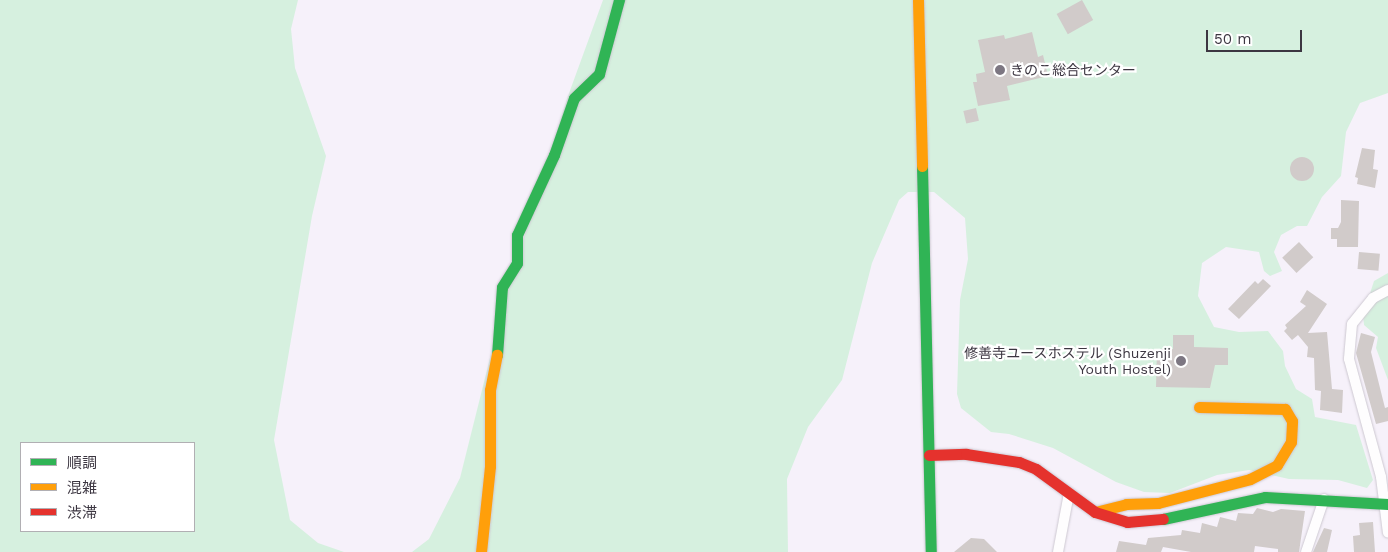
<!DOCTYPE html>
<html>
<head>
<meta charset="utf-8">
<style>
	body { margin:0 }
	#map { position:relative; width:1388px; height:552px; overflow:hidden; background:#f6f1fa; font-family:"Work Sans","Noto Sans JP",sans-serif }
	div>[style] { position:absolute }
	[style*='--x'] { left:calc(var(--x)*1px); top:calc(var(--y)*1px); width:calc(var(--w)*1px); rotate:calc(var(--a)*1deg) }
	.green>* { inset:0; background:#d6f0df }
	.building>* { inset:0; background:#d1cbca; transform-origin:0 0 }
	.round { border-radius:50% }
	.roads { filter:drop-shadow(0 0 1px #cdc8d1) drop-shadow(0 0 1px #cdc8d1) }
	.street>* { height:10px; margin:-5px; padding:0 5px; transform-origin:5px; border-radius:5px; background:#fefdfe }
	.fast>* { height:11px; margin:-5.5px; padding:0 5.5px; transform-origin:5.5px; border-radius:5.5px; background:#30b455 }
	.slow>* { height:11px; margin:-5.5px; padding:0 5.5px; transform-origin:5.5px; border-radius:5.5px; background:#ff9f0a }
	.jam>* { height:11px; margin:-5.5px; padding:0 5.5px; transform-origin:5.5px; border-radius:5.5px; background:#e5322d }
	.dots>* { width:14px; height:14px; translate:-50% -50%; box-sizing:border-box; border:2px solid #fff; border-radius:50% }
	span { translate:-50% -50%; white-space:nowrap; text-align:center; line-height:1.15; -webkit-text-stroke:4.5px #fff; paint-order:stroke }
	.poi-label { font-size:14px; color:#3c3641 }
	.left { translate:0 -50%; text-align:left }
	.right { translate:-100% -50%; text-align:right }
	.legend { position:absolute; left:20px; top:442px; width:175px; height:90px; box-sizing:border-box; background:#fff; border:1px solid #b1afb3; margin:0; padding:6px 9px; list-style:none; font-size:15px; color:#3c3641 }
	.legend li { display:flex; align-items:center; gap:10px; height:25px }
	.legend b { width:25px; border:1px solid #b1afb3 }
	.scale { position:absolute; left:1206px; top:30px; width:96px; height:22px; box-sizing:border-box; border:2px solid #3c3641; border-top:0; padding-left:6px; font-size:15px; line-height:18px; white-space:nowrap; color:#3c3641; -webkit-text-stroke:4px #fff; paint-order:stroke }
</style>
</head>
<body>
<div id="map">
	<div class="green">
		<i style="clip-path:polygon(evenodd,0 0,298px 0,291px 29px,295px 68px,326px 156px,312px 216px,274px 440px,290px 520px,318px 543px,344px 552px,0 552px,0 0,21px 443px,194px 443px,194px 531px,21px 531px,21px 443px)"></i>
		<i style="clip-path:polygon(603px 0,1388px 0,1388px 93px,1360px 103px,1346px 132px,1341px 176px,1322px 197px,1307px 226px,1297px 226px,1281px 235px,1274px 252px,1282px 271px,1270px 276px,1264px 271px,1259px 252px,1226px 247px,1202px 263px,1198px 296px,1214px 327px,1239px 332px,1268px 331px,1283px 351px,1285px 366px,1296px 389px,1312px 399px,1315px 417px,1356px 425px,1373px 480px,1367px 488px,1338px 480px,1289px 479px,1249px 470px,1217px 475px,1170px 493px,1144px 492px,1116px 482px,1053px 448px,1009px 434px,991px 432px,961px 408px,957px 394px,960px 300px,968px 259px,965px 218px,934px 192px,908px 192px,899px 200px,872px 263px,842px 380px,808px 427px,787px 479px,788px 552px,412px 552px,429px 539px,460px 478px,505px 298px,568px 96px)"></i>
		<i style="clip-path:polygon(1388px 273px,1388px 380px,1376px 348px,1378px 337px,1364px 325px,1363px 315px,1374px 281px)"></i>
	</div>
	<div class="building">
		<i style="left:1082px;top:0;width:23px;height:29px;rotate:61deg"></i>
		<i style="clip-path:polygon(1032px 32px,1038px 57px,1043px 55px,1048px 76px,1007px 86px,1010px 100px,978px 106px,973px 82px,977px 82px,976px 74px,985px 72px,978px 40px,1004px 35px,1005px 39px)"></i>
		<i style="left:976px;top:108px;width:13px;height:13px;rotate:77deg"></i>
		<i style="clip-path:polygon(1362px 148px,1375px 150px,1373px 169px,1378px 170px,1375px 188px,1357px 184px,1358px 178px,1355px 177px)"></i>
		<i class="round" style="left:1290px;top:157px;width:24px;height:24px"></i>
		<i style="clip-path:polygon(1341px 200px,1359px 201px,1358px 247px,1337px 247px,1337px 239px,1331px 239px,1331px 228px,1338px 228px,1341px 222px)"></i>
		<i style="left:1299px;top:242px;width:21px;height:23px;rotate:47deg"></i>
		<i style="left:1359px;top:252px;width:21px;height:17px;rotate:5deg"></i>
		<i style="clip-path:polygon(1263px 279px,1271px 286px,1239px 319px,1228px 309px,1255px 281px,1258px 284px)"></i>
		<i style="clip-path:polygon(1307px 290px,1327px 304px,1308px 333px,1327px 332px,1332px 389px,1343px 390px,1342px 413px,1320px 410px,1321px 391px,1315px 390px,1314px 358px,1307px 357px,1308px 347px,1298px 335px,1292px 340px,1284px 331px,1287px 328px,1285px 325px,1306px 306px,1300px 302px)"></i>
		<i style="clip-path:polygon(1361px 333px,1375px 337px,1371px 352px,1385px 408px,1388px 407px,1388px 421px,1376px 424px,1356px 353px)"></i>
		<i style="clip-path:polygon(1173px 335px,1194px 335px,1194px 347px,1228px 348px,1228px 365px,1215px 365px,1210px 388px,1156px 387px,1157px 349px,1173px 349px)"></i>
		<i style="clip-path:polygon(1257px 508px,1273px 512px,1281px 509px,1305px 511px,1299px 552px,1278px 552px,1278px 549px,1255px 546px,1254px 552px,1191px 552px,1163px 547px,1161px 552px,1116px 552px,1119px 541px,1146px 545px,1148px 538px,1181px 535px,1182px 530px,1200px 533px,1202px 523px,1217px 527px,1220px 517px,1236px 521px,1238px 513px,1253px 514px)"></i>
		<i style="clip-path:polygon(1373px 522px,1375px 552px,1354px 552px,1353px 536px,1360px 535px,1359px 523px)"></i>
		<i style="clip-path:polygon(1324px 528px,1332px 530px,1327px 552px,1313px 552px)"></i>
		<i style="clip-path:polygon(971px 538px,984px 539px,997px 552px,954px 552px)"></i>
	</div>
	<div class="roads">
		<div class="street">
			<i style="--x:1388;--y:290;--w:17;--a:152"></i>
			<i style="--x:1373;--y:298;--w:33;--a:129"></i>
			<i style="--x:1352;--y:324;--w:35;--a:95"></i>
			<i style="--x:1349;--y:359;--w:122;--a:74.8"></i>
			<i style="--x:1381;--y:477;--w:56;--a:82.9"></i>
			<i style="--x:1058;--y:552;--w:60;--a:-79.4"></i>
			<i style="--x:1306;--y:552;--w:56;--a:-71.2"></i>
		</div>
		<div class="fast">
			<i style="--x:922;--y:166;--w:386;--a:88.7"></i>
			<i style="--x:497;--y:355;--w:68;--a:-85.8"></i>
			<i style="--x:502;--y:287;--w:28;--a:-58"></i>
			<i style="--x:517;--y:263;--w:28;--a:-90"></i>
			<i style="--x:517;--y:235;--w:88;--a:-65.2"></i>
			<i style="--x:554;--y:155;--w:60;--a:-70.7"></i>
			<i style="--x:574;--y:98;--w:35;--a:-44"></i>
			<i style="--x:599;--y:74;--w:77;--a:-74.9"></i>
			<i style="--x:1163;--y:519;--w:104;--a:-12.2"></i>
			<i style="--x:1265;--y:497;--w:123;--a:3.3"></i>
		</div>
		<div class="slow">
			<i style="--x:918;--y:0;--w:166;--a:88.6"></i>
			<i style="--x:1095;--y:512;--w:32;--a:-14"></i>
			<i style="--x:1126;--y:504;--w:32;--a:-2"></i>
			<i style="--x:1158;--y:503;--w:95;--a:-14.6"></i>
			<i style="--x:1250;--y:479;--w:30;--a:-27"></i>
			<i style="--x:1277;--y:465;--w:27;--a:-59"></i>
			<i style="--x:1291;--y:442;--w:21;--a:-87"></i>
			<i style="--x:1292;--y:421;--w:14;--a:-120"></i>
			<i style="--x:1285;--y:409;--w:86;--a:-178.7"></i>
			<i style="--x:481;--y:552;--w:86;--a:-84"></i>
			<i style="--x:490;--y:466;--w:76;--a:-90"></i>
			<i style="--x:490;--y:390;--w:36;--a:-79"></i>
		</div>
		<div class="jam">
			<i style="--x:929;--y:455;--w:37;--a:-2"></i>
			<i style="--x:966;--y:454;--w:54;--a:8.6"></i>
			<i style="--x:1019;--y:462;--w:18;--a:22"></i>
			<i style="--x:1036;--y:469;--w:73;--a:36.1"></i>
			<i style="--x:1095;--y:512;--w:34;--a:17"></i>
			<i style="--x:1127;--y:522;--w:36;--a:-5"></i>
		</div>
	</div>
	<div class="dots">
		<i style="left:1000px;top:70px;background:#7d7782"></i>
		<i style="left:1181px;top:361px;background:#7d7782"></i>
	</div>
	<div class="poi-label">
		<span class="left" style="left:1010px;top:70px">きのこ総合センター</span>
		<span class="right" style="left:1171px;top:361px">修善寺ユースホステル (Shuzenji<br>Youth Hostel)</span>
	</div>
	<ul class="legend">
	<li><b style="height:6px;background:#30b455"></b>順調</li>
	<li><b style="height:6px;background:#ff9f0a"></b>混雑</li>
	<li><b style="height:6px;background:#e5322d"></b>渋滞</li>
	</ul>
	<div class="scale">50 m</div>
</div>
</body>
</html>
